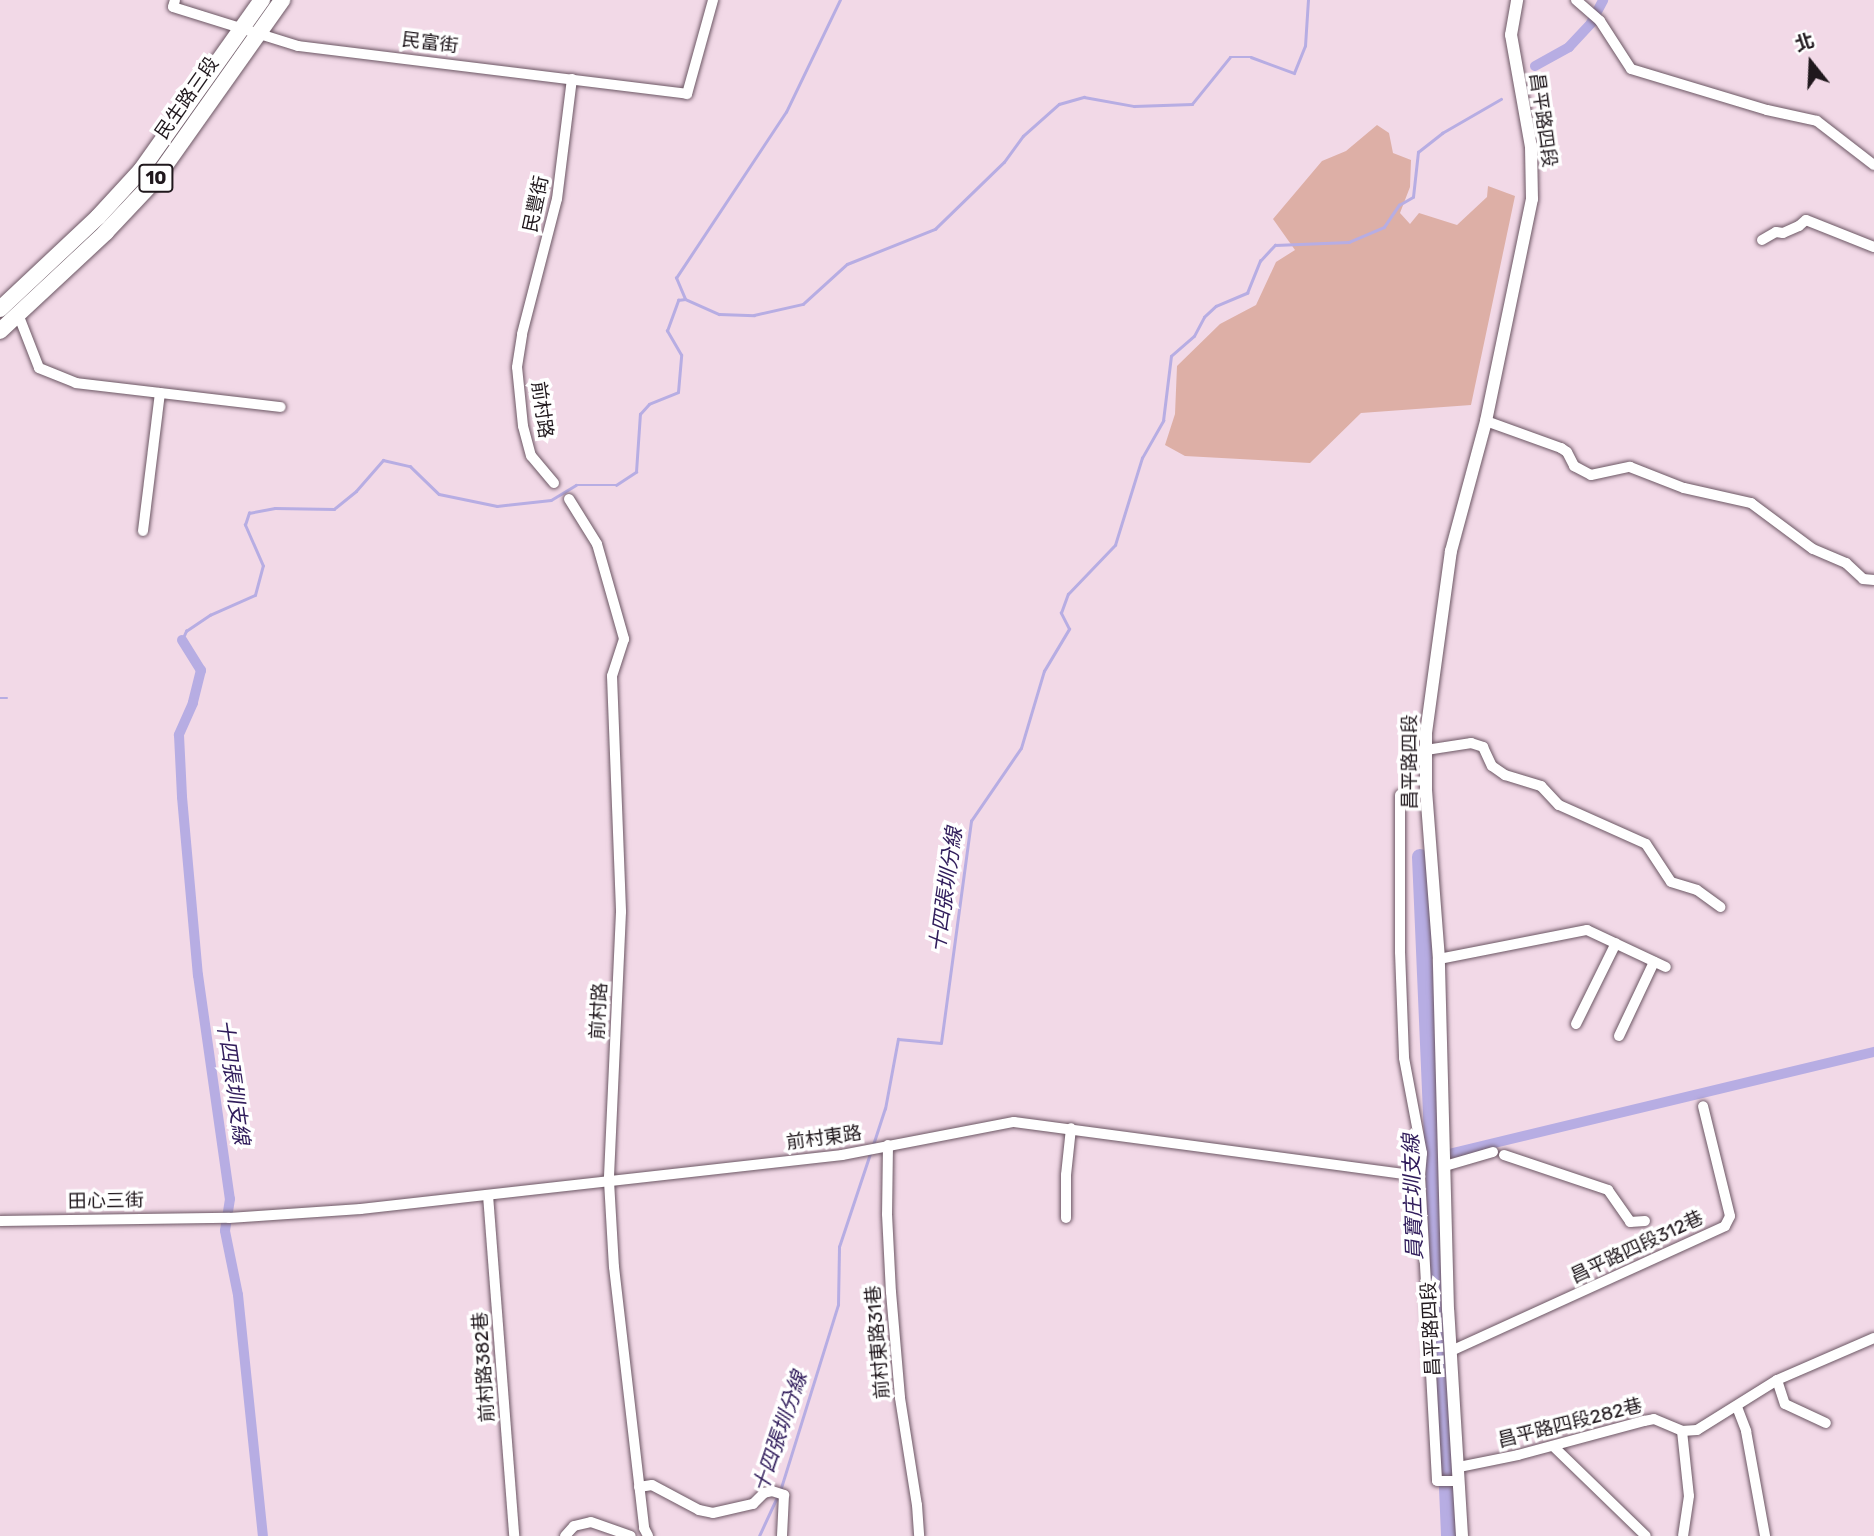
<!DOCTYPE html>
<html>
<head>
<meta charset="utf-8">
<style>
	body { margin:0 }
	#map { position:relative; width:1874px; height:1536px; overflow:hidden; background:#f2d9e7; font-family:Rubik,"Noto Sans TC",sans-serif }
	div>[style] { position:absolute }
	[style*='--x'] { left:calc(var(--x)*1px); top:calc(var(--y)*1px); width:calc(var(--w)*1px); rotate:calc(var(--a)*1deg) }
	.green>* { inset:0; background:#ddafa6 }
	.stream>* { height:2.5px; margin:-1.25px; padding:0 1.25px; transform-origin:1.25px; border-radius:1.25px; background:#b7ade3 }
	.canal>* { height:10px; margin:-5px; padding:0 5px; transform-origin:5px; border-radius:5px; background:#b7ade3 }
	.river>* { height:16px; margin:-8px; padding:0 8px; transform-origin:8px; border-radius:8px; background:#b7ade3 }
	.roads { filter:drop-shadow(0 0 2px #6c5764) drop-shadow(0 0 2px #6c5764) }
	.minor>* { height:10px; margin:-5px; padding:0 5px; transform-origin:5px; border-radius:5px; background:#fff }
	.tertiary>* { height:12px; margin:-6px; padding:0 6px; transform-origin:6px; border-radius:6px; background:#fff }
	.primary>* { height:16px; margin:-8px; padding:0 8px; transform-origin:8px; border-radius:8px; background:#fff }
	span { translate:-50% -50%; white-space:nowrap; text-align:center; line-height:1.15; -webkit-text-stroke:7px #fff; paint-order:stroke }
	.shield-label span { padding:2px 5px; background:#fff; border:2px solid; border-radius:5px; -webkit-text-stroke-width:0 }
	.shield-label { font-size:18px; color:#20181d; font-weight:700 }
	.street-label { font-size:19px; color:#20181d }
	.water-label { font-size:21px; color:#301c5b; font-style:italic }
	.north { position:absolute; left:1776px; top:28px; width:70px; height:70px; -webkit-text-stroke:5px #fff; paint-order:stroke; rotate:342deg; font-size:19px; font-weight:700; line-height:28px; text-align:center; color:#20181d }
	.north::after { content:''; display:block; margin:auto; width:24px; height:32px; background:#20181d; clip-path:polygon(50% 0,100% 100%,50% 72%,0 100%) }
</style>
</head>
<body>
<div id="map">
	<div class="green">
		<i style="clip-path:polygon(1377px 125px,1389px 133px,1393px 153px,1411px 160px,1410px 187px,1400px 213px,1410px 224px,1419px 213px,1457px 225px,1487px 197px,1488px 186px,1515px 196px,1471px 405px,1361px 413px,1310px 463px,1185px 456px,1165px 445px,1175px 414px,1177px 366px,1220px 324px,1256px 305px,1276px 262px,1295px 250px,1273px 219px,1322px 161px,1346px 151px)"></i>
	</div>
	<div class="stream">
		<i style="--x:685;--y:299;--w:23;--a:-113"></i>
		<i style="--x:676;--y:278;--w:199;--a:-56.5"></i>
		<i style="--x:786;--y:112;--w:124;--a:-64.3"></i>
		<i style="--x:182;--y:640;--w:10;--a:-66"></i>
		<i style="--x:186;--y:631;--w:29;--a:-34"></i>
		<i style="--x:210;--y:615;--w:49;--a:-24"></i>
		<i style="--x:255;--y:595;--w:30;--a:-75"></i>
		<i style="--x:263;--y:566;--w:45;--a:-113.7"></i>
		<i style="--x:245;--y:525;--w:13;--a:-72"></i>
		<i style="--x:249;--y:513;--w:26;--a:-11"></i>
		<i style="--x:275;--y:508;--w:59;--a:1"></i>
		<i style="--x:334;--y:509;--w:28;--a:-39"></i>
		<i style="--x:356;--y:491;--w:41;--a:-48.9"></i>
		<i style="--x:383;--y:460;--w:28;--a:13"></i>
		<i style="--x:410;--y:466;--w:40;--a:44"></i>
		<i style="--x:439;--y:494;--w:59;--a:11.7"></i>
		<i style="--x:497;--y:506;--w:54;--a:-6.3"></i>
		<i style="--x:551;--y:500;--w:29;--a:-31"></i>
		<i style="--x:576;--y:485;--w:40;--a:0"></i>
		<i style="--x:616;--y:485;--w:24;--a:-33"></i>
		<i style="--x:636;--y:472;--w:58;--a:-86.1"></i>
		<i style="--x:640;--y:414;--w:13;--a:-48"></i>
		<i style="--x:649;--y:404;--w:31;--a:-22"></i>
		<i style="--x:678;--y:392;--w:37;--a:-85"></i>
		<i style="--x:681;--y:355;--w:28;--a:-120"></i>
		<i style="--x:667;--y:331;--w:33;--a:-70"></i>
		<i style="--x:678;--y:300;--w:7;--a:-8"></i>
		<i style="--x:685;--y:299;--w:37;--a:24"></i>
		<i style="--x:719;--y:314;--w:35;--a:2"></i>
		<i style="--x:754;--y:315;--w:50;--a:-12.7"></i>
		<i style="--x:803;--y:304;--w:59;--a:-42.3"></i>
		<i style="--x:847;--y:264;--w:95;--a:-21.7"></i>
		<i style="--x:935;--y:229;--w:96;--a:-44.2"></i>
		<i style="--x:1004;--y:162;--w:32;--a:-54"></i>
		<i style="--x:1023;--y:136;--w:48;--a:-41.6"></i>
		<i style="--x:1059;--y:104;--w:26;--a:-16"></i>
		<i style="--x:1084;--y:97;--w:51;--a:10.2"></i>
		<i style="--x:1134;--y:106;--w:58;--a:-2"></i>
		<i style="--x:1192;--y:104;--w:60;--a:-51"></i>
		<i style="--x:1230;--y:57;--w:21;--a:0"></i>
		<i style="--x:1251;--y:57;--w:46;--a:20.4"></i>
		<i style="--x:1294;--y:73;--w:29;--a:-68"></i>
		<i style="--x:1305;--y:46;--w:46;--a:-86.3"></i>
		<i style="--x:0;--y:698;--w:7;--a:0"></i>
		<i style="--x:873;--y:1145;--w:38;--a:-72"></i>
		<i style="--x:885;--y:1109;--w:71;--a:-79.5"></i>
		<i style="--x:898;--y:1039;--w:43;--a:5.3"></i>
		<i style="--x:941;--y:1043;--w:224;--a:-82.3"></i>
		<i style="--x:971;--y:821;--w:88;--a:-55.6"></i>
		<i style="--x:1021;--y:748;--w:80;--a:-73.4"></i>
		<i style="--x:1044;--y:671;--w:49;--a:-59.2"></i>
		<i style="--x:1069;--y:629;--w:18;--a:-117"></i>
		<i style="--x:1061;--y:613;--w:20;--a:-70"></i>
		<i style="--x:1068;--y:594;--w:68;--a:-46.2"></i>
		<i style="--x:1115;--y:545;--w:91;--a:-72.8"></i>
		<i style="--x:1142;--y:458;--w:43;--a:-60.4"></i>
		<i style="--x:1163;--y:421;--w:65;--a:-83"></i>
		<i style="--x:1171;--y:356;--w:30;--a:-41"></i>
		<i style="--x:1194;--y:336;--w:21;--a:-62"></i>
		<i style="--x:1204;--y:317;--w:16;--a:-43"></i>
		<i style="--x:1216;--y:306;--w:34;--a:-23"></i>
		<i style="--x:1247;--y:293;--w:35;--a:-68"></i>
		<i style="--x:1260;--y:261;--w:22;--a:-47"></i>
		<i style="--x:1275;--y:245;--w:74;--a:-2.3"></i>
		<i style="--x:1349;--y:242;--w:38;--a:-23"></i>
		<i style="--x:1384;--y:227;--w:27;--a:-56"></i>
		<i style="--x:1399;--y:205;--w:16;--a:-30"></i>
		<i style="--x:1413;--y:197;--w:45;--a:-83.7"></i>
		<i style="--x:1418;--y:152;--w:31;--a:-38"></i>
		<i style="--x:1442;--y:133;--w:68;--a:-30"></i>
		<i style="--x:780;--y:1491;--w:195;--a:-72.7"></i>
		<i style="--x:838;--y:1305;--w:58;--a:-89"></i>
		<i style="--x:839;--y:1247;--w:101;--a:-71.6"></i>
		<i style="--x:759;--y:1536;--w:43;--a:-65.2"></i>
	</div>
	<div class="canal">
		<i style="--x:1535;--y:66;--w:39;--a:-29"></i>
		<i style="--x:1569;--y:47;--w:33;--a:-47"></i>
		<i style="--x:1591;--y:23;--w:26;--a:-62"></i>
		<i style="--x:182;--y:640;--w:36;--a:58"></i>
		<i style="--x:201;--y:670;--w:34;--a:104"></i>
		<i style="--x:193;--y:703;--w:35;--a:114"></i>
		<i style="--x:179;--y:735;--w:62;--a:87.2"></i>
		<i style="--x:182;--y:797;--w:179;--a:84.9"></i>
		<i style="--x:198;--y:975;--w:226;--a:81.9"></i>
		<i style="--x:230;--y:1199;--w:32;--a:99"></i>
		<i style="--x:225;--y:1231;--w:65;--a:78.5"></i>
		<i style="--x:238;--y:1295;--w:242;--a:84.1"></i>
		<i style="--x:1432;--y:1158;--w:455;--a:-13.5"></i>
	</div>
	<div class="river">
		<i style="--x:1420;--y:857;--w:680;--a:87.55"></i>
	</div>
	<div class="roads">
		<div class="minor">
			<i style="--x:175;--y:0;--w:7;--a:106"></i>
			<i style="--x:173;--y:7;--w:131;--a:17.3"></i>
			<i style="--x:298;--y:46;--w:392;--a:7"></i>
			<i style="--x:687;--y:94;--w:98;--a:-74.5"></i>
			<i style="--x:1576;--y:0;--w:32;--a:41"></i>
			<i style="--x:1600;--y:21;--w:57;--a:57.1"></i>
			<i style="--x:1631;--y:69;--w:142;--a:16.8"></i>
			<i style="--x:1767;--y:110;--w:51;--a:12.4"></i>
			<i style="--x:1817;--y:121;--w:72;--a:37.7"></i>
			<i style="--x:1762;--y:240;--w:16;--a:-30"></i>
			<i style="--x:1776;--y:232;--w:7;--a:8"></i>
			<i style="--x:1783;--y:233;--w:17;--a:-24"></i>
			<i style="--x:1799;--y:226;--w:9;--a:-41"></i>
			<i style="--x:1806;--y:220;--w:73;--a:21.7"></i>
			<i style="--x:18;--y:314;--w:58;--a:68.7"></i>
			<i style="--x:39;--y:368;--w:40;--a:22"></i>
			<i style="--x:76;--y:383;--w:206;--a:6.7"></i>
			<i style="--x:1486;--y:421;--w:80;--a:19.8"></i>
			<i style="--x:1561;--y:448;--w:7;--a:34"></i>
			<i style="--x:1567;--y:452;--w:16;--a:63"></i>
			<i style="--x:1574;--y:466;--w:19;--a:28"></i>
			<i style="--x:1591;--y:475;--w:40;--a:-12"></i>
			<i style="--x:1630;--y:467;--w:58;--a:21.3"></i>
			<i style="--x:1684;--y:488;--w:69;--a:12.6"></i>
			<i style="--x:1751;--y:503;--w:77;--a:36.6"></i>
			<i style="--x:1813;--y:549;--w:36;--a:23"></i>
			<i style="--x:1846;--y:563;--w:23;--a:43"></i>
			<i style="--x:1863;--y:579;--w:11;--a:5"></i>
			<i style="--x:554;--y:483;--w:35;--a:-130"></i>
			<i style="--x:531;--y:456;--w:31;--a:-105"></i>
			<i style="--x:523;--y:426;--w:59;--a:-95.8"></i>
			<i style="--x:517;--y:367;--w:33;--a:-81"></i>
			<i style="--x:522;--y:334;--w:139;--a:-75.5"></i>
			<i style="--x:557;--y:199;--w:121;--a:-82.9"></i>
			<i style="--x:569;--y:499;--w:53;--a:58.1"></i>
			<i style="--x:597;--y:544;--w:99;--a:74.1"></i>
			<i style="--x:624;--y:639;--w:39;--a:108"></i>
			<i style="--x:612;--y:676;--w:236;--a:87.8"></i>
			<i style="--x:621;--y:912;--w:269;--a:92.6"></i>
			<i style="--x:609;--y:1181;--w:86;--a:86.7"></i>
			<i style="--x:614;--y:1267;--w:263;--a:83.4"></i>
			<i style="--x:644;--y:1528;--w:9;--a:63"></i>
			<i style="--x:143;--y:531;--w:139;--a:-83"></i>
			<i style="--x:1426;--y:750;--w:46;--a:-8.8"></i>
			<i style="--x:1471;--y:743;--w:13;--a:18"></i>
			<i style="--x:1483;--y:747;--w:21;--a:65"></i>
			<i style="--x:1492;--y:766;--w:16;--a:35"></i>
			<i style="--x:1505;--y:775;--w:38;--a:17"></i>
			<i style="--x:1541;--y:786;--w:26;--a:47"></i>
			<i style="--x:1559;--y:805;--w:95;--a:24.1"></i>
			<i style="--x:1646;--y:844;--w:45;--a:56.7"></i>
			<i style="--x:1671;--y:882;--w:27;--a:17"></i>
			<i style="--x:1697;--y:890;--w:29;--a:36"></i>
			<i style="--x:1400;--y:795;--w:157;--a:90"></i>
			<i style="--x:1400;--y:952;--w:106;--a:87.8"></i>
			<i style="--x:1404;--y:1058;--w:97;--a:79.3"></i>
			<i style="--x:1422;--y:1153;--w:23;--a:95"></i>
			<i style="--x:1420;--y:1176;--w:305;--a:86.8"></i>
			<i style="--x:1437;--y:1481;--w:22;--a:0"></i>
			<i style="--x:1439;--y:959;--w:151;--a:-11.1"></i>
			<i style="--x:1587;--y:930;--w:87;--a:25.1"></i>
			<i style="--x:1576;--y:1024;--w:90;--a:-63.7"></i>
			<i style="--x:1619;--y:1036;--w:82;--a:-64.7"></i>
			<i style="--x:888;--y:1145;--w:69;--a:90.8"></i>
			<i style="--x:887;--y:1214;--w:78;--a:87.1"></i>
			<i style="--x:891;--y:1292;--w:106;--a:85.1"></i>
			<i style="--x:900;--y:1398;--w:108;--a:81"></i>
			<i style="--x:917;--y:1505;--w:31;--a:86"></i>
			<i style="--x:1504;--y:1155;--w:110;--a:18.6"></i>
			<i style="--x:1608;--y:1190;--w:39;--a:55"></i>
			<i style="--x:1630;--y:1222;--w:15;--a:-4"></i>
			<i style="--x:1445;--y:1166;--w:50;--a:-16.3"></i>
			<i style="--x:488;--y:1195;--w:342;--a:85.6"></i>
			<i style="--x:1066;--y:1218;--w:43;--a:-90"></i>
			<i style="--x:1066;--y:1175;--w:47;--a:-83.9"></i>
			<i style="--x:0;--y:1221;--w:229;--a:-0.8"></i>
			<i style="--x:229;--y:1218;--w:132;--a:-3.9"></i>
			<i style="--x:361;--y:1209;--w:484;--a:-6.4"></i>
			<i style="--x:842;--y:1155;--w:175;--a:-10.9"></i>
			<i style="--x:1014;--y:1122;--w:410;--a:7.6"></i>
			<i style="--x:1451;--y:1351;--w:301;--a:-24.5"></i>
			<i style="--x:1725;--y:1226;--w:11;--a:-63"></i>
			<i style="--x:1730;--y:1216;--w:113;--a:-103.8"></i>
			<i style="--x:1777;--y:1380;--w:25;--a:72"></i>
			<i style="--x:1785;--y:1404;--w:45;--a:24.9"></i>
			<i style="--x:1737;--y:1407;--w:26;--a:69"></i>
			<i style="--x:1746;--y:1431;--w:107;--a:79.7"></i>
			<i style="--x:1682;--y:1431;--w:65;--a:83.9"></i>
			<i style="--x:1689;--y:1496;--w:40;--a:98.5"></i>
			<i style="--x:1553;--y:1446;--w:129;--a:44.1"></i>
			<i style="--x:1459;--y:1467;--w:60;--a:-11.5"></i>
			<i style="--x:1518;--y:1455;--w:131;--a:-15.1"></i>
			<i style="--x:1644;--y:1421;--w:10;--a:-11"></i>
			<i style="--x:1654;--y:1419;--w:30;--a:23"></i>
			<i style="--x:1682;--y:1431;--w:15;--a:-4"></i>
			<i style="--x:1697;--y:1430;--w:94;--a:-32"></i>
			<i style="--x:1777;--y:1380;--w:106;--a:-23.4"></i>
			<i style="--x:639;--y:1487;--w:13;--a:-9"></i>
			<i style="--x:652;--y:1485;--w:53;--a:28"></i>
			<i style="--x:699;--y:1510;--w:14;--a:12"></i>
			<i style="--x:713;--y:1513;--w:41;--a:-12.7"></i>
			<i style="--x:753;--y:1504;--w:16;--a:-45"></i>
			<i style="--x:764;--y:1493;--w:8;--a:-14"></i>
			<i style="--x:772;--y:1491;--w:13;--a:18"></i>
			<i style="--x:784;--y:1495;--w:41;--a:92.8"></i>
			<i style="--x:565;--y:1536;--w:13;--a:-48"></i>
			<i style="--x:574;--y:1526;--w:17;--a:-13"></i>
			<i style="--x:591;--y:1522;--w:42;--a:19.3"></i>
		</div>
		<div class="tertiary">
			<i style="--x:1462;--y:1536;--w:226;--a:-93.5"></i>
			<i style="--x:1448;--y:1310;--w:351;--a:-91.5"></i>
			<i style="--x:1439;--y:959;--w:170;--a:-94.4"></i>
			<i style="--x:1426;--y:789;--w:56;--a:-90"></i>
			<i style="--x:1426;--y:733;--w:184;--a:-82.2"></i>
			<i style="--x:1451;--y:551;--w:135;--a:-74.9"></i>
			<i style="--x:1486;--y:421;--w:227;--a:-78.3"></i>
			<i style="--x:1532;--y:199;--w:52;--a:-91.1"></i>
			<i style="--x:1531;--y:147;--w:114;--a:-100.1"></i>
			<i style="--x:1511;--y:35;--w:36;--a:-80"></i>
		</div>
		<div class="primary">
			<i style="--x:0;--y:309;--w:134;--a:-43.2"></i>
			<i style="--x:98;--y:217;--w:64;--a:-47.5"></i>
			<i style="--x:141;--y:170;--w:209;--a:-54.6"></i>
			<i style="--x:0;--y:331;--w:145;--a:-43"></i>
			<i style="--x:106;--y:232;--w:70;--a:-46.7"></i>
			<i style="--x:154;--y:181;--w:222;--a:-54.7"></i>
		</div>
	</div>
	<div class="shield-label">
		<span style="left:156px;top:178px">10</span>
	</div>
	<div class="street-label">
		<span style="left:430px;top:43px;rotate:7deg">民富街</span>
		<span style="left:187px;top:98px;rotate:-55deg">民生路三段</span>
		<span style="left:1543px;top:120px;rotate:82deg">昌平路四段</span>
		<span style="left:536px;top:204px;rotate:-78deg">民豐街</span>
		<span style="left:542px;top:410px;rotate:82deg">前村路</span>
		<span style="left:1410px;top:762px;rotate:-90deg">昌平路四段</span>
		<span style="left:599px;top:1011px;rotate:-87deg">前村路</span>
		<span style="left:824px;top:1138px;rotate:-8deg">前村東路</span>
		<span style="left:106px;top:1201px;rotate:-1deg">田心三街</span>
		<span style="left:1637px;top:1247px;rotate:-25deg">昌平路四段312巷</span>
		<span style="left:1431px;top:1329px;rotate:-93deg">昌平路四段</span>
		<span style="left:878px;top:1342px;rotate:-95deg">前村東路31巷</span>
		<span style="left:484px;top:1367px;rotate:-94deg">前村路382巷</span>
		<span style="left:1570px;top:1423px;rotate:-14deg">昌平路四段282巷</span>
	</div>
	<div class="water-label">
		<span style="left:946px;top:890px;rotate:-82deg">十四張圳分線</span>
		<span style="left:233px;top:1082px;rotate:82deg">十四張圳支線</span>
		<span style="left:1413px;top:1197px;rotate:-92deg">員寶庄圳支線</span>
		<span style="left:780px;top:1432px;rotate:-71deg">十四張圳分線</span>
	</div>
	<div class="north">北</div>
</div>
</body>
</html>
